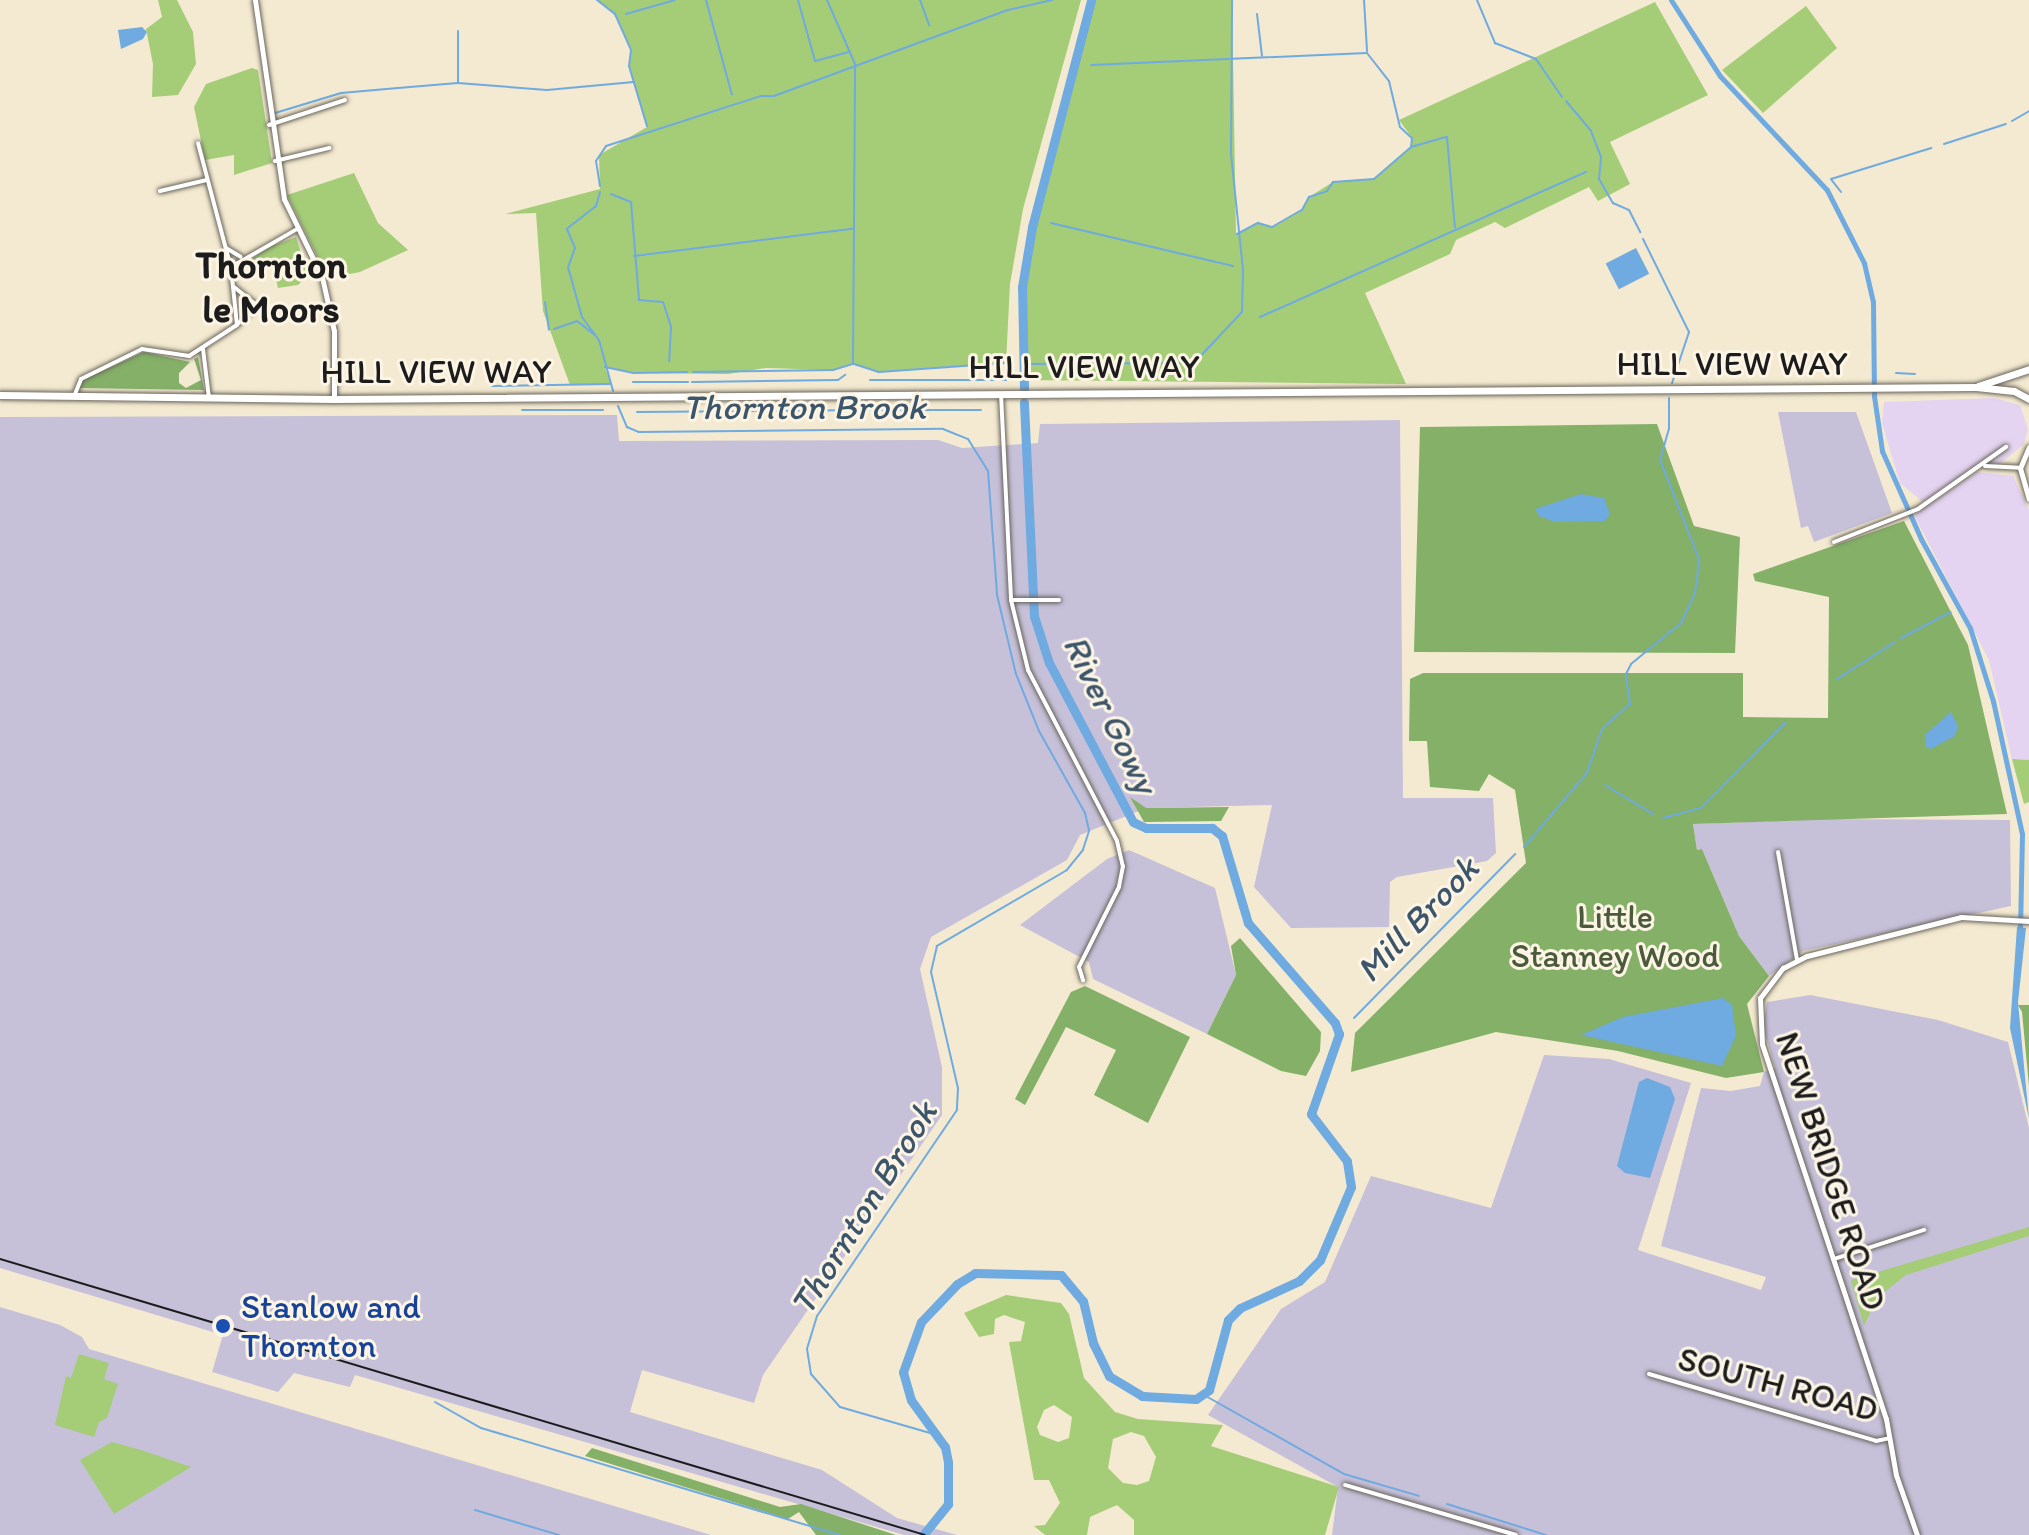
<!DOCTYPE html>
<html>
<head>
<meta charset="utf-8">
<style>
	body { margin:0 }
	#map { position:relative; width:2029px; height:1535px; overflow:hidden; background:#f4ead1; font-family:Itim,sans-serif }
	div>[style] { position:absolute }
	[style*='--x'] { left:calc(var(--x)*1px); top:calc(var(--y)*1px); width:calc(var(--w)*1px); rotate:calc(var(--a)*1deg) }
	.built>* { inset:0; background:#e4d3f1 }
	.industrial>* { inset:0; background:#c6c0d9 }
	.green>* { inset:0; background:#a5cd78 }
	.forest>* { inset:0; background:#84b068 }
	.water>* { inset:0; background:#6faae0; transform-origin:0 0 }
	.stream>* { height:2px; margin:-1px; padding:0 1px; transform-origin:1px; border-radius:1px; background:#6faae0 }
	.canal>* { height:5px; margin:-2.5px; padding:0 2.5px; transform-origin:2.5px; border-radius:2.5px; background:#6faae0 }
	.river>* { height:9px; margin:-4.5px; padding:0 4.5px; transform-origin:4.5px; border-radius:4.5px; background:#6faae0 }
	.roads { filter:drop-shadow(0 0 2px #68645b) drop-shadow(0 0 2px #68645b) }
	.minor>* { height:4px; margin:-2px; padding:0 2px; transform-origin:2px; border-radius:2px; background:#fff }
	.tertiary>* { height:5px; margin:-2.5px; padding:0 2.5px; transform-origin:2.5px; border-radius:2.5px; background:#fff }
	.primary>* { height:7px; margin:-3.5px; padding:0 3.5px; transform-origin:3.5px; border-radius:3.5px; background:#fff }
	.rail>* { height:2px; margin:-1px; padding:0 1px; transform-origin:1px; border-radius:1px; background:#1c1c1c }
	.dots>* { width:22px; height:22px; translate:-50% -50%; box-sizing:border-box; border:4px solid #fcf5e5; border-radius:50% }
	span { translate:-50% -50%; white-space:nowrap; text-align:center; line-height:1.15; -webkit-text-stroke:6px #fcf5e5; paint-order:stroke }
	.street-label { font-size:34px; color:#1c1c1c }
	.park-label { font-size:34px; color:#4c5a3c }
	.transit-label { font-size:34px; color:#164399 }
	.left { translate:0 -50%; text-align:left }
	.water-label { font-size:36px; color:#3d556a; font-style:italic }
	.quarter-label { font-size:38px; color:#1c1c1c; font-weight:700 }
</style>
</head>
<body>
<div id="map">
	<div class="built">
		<i style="clip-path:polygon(1994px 398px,2020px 405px,2028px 429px,2024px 444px,2000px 464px,1979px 464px,1923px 502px,1900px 483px,1882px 423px,1884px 402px)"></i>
		<i style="clip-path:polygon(1977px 472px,2013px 476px,2029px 510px,2029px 760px,2012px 759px,1989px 660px,1914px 515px)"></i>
	</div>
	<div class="industrial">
		<i style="clip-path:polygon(1778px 412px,1856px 412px,1892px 513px,1814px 542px,1808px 526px,1801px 528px)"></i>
		<i style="clip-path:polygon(617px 415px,619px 441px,938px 440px,962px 448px,1038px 443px,1040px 424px,1400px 420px,1403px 798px,1493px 798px,1496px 853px,1487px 861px,1397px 877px,1390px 882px,1389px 927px,1291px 928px,1254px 887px,1272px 805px,1146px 808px,1080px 835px,1067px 860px,931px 937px,920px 969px,942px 1067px,942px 1115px,763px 1375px,754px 1403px,642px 1370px,630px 1412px,822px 1470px,897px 1518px,957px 1535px,904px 1535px,355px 1375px,350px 1387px,294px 1373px,278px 1392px,212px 1372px,223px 1335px,0 1268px,0 417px)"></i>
		<i style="clip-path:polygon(1822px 819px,2010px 820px,2011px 906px,1803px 951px,1769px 976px,1739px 936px,1702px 849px,1697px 850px,1693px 824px)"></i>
		<i style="clip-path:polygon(1129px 850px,1215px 888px,1236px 975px,1207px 1034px,1093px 979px,1089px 962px,1020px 925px,1107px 859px)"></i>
		<i style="clip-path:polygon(1810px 995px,1938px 1020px,2008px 1042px,2029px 1128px,2029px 1535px,1332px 1535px,1338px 1487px,1208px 1415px,1281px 1309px,1325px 1282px,1371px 1176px,1491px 1208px,1544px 1055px,1609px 1059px,1691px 1083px,1638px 1250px,1761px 1290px,1766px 1277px,1661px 1246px,1701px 1088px,1731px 1091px,1760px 1086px,1764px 1072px,1775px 1068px,1763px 1027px,1767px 1002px)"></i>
		<i style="clip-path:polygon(0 1307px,60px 1325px,82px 1337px,89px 1349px,711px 1535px,0 1535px)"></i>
	</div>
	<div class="green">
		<i style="clip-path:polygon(158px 0,177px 0,193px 32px,196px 64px,178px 95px,152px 97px,153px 64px,146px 29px,162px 17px)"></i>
		<i style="clip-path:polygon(597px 0,1081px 0,1023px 209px,1010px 284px,1006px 363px,879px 372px,853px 364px,833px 370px,766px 368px,728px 374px,633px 373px,605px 367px,611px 384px,570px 385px,543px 311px,536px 213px,505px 214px,600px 189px,599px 155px,647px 127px,629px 66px,631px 50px,615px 14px)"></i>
		<i style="clip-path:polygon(1091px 0,1232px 0,1236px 234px,1258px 223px,1272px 227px,1302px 210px,1309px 197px,1333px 182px,1374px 179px,1411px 147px,1412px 138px,1399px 120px,1655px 2px,1708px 95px,1610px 142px,1630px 184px,1598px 201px,1589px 187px,1505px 228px,1495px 222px,1456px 240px,1450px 254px,1365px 293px,1406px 384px,1023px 380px,1022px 287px,1032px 227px)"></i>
		<i style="clip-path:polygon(1806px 6px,1837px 48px,1763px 113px,1722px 70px)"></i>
		<i style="clip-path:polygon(252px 68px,258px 70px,272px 163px,234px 175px,234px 155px,205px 160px,194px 107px,206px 84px)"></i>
		<i style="clip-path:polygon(354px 173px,378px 223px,408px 250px,360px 272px,328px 278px,287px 195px)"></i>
		<i style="clip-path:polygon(296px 237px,308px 275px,298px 285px,278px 288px,273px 267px,251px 271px,249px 261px,267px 248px)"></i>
		<i style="clip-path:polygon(2012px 759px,2029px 760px,2029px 802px,2024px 804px)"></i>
		<i style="clip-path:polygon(2029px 1227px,2029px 1236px,1906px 1275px,1877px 1298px,1864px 1326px,1851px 1280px)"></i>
		<i style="clip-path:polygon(evenodd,1006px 1295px,1061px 1303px,1069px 1314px,1084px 1378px,1115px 1412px,1138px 1419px,1223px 1425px,1211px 1446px,1339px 1487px,1325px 1535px,1134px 1535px,1134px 1520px,1117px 1505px,1090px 1517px,1087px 1535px,1045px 1535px,1034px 1526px,1045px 1525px,1060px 1503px,1049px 1480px,1034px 1480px,1009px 1342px,1021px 1341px,1025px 1322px,1004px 1315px,995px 1319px,994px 1334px,979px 1337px,964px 1313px,1006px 1295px,1054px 1405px,1072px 1417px,1069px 1438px,1058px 1442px,1040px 1435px,1037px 1427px,1044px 1410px,1054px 1405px,1006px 1295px,1131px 1432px,1144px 1436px,1156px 1457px,1149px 1481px,1137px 1485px,1123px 1483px,1108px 1468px,1113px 1439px,1131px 1432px)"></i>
		<i style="clip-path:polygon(79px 1354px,109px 1363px,104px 1379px,118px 1384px,107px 1418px,99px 1422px,94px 1437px,55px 1425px,66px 1376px,71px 1378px)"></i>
		<i style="clip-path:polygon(112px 1442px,141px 1450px,191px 1467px,114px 1514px,80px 1460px)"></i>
	</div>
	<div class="forest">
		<i style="clip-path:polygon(144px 352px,190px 362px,179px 373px,179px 383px,186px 388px,201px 380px,194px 359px,198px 357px,204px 390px,79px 388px,83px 380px)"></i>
		<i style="clip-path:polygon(1657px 424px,1694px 526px,1740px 537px,1735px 653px,1414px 652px,1420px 427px)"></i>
		<i style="clip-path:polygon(1904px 521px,1968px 645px,2007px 814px,1693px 824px,1697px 850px,1702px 849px,1739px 936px,1769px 976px,1747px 1004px,1764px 1072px,1726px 1078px,1618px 1051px,1496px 1032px,1351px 1072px,1355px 1033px,1526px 863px,1515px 790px,1489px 774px,1479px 791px,1430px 787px,1427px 741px,1409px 741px,1410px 679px,1423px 673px,1743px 673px,1743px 717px,1828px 718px,1829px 597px,1755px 581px,1753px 574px)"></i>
		<i style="clip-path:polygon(1130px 797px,1146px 808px,1229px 807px,1221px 821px,1144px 822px)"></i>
		<i style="clip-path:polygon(1240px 938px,1321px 1032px,1320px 1051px,1306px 1076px,1281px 1071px,1207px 1034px,1236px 975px,1231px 946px)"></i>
		<i style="clip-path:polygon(1085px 986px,1190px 1037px,1148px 1123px,1094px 1095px,1116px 1050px,1066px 1027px,1025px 1105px,1015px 1099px,1071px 992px)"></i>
		<i style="clip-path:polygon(2018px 1005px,2029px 1005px,2029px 1086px,2022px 1012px)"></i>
		<i style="clip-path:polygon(592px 1448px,780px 1507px,801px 1504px,896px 1535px,816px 1535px,799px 1512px,788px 1519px,585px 1456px)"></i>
	</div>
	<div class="water">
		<i style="clip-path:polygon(142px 27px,147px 32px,143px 39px,121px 49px,118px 30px)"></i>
		<i style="left:1636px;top:248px;width:29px;height:34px;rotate:63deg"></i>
		<i style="clip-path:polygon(1581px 494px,1604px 498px,1610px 514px,1605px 521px,1555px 522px,1539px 516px,1535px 509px)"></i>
		<i style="clip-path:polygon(1951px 712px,1958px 726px,1955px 736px,1931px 749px,1925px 746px,1926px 734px)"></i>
		<i style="clip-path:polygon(2017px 927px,2026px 928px,2018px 1002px,2029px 1119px,2010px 1028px)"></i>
		<i style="clip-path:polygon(1723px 998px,1732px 1005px,1736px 1036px,1722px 1066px,1581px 1035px,1623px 1017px)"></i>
		<i style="clip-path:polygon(1647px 1078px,1670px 1087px,1675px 1099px,1650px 1178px,1625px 1173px,1617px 1166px,1639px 1082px)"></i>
	</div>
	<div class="stream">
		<i style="--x:597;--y:0;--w:23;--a:38"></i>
		<i style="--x:615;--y:14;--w:39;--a:66"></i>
		<i style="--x:631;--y:50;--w:16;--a:97"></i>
		<i style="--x:629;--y:66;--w:63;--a:73.3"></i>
		<i style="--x:706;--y:0;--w:98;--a:74.7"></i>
		<i style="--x:798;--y:0;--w:63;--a:74.4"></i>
		<i style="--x:815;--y:61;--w:34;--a:-15"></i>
		<i style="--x:920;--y:0;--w:27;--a:70"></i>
		<i style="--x:1364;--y:0;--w:51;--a:86.6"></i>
		<i style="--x:1477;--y:0;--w:47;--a:67.3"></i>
		<i style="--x:1495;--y:43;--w:44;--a:21.3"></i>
		<i style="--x:1536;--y:59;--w:46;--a:55.6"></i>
		<i style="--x:626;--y:14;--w:51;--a:-15.9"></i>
		<i style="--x:1257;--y:14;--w:42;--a:83.2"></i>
		<i style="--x:1091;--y:65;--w:276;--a:-2.5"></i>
		<i style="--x:1367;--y:53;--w:36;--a:52"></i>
		<i style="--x:1389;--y:81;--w:47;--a:76.6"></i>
		<i style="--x:1400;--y:127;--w:16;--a:43"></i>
		<i style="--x:1412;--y:138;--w:9;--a:96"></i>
		<i style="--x:458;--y:82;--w:51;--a:-90"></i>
		<i style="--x:1566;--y:101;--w:39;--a:50"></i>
		<i style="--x:1591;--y:131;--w:28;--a:69"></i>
		<i style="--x:1601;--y:157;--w:22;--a:95"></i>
		<i style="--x:1599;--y:179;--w:28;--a:60"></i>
		<i style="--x:1613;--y:203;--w:17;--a:24"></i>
		<i style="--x:1629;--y:210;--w:25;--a:63"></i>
		<i style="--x:275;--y:113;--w:69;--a:-16.9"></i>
		<i style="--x:341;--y:93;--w:57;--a:-5"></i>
		<i style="--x:398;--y:88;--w:60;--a:-4.8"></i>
		<i style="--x:458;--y:83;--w:89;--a:4.5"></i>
		<i style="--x:547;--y:90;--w:87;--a:-5.3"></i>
		<i style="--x:2012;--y:121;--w:20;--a:-30"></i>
		<i style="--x:1944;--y:144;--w:65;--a:-17.9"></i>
		<i style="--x:600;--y:186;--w:25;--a:-99"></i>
		<i style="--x:596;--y:161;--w:18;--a:-56"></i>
		<i style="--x:606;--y:146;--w:163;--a:-17.9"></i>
		<i style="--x:761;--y:96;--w:13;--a:0"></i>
		<i style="--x:774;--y:96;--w:249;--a:-20.2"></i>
		<i style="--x:1008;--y:10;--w:45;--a:-12.8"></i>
		<i style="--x:600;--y:192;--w:15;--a:106"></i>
		<i style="--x:596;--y:206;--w:37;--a:142"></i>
		<i style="--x:567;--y:229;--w:21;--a:67"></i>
		<i style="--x:575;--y:248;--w:20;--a:110"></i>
		<i style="--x:568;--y:267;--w:52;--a:74.4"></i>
		<i style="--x:582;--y:317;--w:29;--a:54"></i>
		<i style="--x:599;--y:340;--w:53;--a:74.6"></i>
		<i style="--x:1841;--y:192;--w:16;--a:-128"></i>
		<i style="--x:1831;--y:179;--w:105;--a:-17.2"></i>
		<i style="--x:611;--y:194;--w:22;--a:22"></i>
		<i style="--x:631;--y:202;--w:98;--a:85.3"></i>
		<i style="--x:639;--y:300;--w:24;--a:5"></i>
		<i style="--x:663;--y:302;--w:26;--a:72"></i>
		<i style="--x:671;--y:327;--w:34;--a:93"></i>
		<i style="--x:1051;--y:223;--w:187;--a:13.3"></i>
		<i style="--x:1237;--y:234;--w:24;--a:-28"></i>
		<i style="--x:1258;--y:223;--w:15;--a:16"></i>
		<i style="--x:1272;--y:227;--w:34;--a:-30"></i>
		<i style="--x:1302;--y:210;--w:15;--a:-62"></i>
		<i style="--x:1309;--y:197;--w:19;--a:-18"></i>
		<i style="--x:1327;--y:191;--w:11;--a:-56"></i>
		<i style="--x:1333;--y:182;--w:41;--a:-4.2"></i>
		<i style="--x:1374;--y:179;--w:49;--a:-40.9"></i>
		<i style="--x:1411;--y:147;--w:37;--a:-16"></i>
		<i style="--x:1447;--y:137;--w:91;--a:85"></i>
		<i style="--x:1643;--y:239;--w:104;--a:63.7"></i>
		<i style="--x:1689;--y:332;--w:54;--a:108.4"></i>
		<i style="--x:634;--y:256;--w:220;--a:-7.1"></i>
		<i style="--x:545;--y:302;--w:28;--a:82"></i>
		<i style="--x:1260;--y:317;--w:357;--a:-24"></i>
		<i style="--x:554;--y:329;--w:24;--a:-19"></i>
		<i style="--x:577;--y:321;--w:23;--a:38"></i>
		<i style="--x:854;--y:364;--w:26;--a:18"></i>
		<i style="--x:879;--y:372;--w:127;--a:-4.1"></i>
		<i style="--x:1023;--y:364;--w:171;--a:-0.3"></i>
		<i style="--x:1194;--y:363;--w:70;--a:-46.7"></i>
		<i style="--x:1242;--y:312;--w:42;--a:-88.6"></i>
		<i style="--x:1243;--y:270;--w:117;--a:-95.9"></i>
		<i style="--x:1231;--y:154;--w:154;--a:-89.6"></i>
		<i style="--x:605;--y:367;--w:29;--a:12"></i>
		<i style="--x:633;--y:373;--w:54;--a:-1.1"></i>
		<i style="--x:693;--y:372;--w:140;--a:-0.8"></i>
		<i style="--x:833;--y:370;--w:21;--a:-17"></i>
		<i style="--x:853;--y:364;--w:300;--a:-89.6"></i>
		<i style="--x:855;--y:64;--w:70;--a:-113.6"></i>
		<i style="--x:1896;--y:373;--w:19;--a:3"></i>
		<i style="--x:870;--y:380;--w:136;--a:0"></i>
		<i style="--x:633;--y:382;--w:55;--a:0"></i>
		<i style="--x:692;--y:382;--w:146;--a:-0.8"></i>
		<i style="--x:838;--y:380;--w:9;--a:-36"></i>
		<i style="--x:492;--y:386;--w:118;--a:-1"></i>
		<i style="--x:618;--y:406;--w:23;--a:67"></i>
		<i style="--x:627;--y:427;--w:13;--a:23"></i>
		<i style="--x:639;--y:432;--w:304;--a:-0.6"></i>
		<i style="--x:943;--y:429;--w:27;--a:22"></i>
		<i style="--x:968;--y:439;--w:38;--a:58"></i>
		<i style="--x:988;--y:471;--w:124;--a:85.8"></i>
		<i style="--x:997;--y:595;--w:81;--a:76.5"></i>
		<i style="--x:1016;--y:674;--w:61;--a:68"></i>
		<i style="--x:1039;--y:731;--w:94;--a:60.7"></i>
		<i style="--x:1085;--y:813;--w:18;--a:77"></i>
		<i style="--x:1089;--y:831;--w:20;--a:108"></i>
		<i style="--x:1083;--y:850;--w:26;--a:129"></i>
		<i style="--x:1067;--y:870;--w:151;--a:149.7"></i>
		<i style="--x:937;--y:946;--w:27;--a:103"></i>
		<i style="--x:931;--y:972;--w:119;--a:76.9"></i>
		<i style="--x:958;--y:1088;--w:22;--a:93"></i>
		<i style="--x:957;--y:1110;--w:249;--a:124.2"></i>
		<i style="--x:817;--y:1316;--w:34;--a:107"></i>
		<i style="--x:807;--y:1349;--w:25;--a:81"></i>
		<i style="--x:811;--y:1374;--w:44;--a:48.7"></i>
		<i style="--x:840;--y:1407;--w:101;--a:16.1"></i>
		<i style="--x:522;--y:410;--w:81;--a:0"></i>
		<i style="--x:871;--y:410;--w:110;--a:0"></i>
		<i style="--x:637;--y:412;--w:229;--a:-0.5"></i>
		<i style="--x:1901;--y:638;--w:56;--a:-27.5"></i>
		<i style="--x:1837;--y:679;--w:69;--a:-32.5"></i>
		<i style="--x:1605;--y:785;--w:56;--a:31.1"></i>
		<i style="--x:1663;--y:818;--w:39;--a:-15"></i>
		<i style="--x:1701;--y:808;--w:120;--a:-45.3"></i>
		<i style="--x:1524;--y:847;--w:97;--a:-49.6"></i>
		<i style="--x:1587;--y:773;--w:46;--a:-71.2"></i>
		<i style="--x:1602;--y:729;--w:38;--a:-42"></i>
		<i style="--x:1630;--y:704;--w:30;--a:-98"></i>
		<i style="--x:1626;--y:674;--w:11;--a:-63"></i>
		<i style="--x:1631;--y:664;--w:65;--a:-39.4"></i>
		<i style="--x:1681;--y:623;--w:33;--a:-65"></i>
		<i style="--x:1695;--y:593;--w:34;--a:-83"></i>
		<i style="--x:1699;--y:559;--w:106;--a:-111.5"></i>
		<i style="--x:1660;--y:460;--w:32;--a:-74"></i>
		<i style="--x:1669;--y:429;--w:31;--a:-90"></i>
		<i style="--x:1354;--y:1018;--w:230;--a:-45.5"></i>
		<i style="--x:1204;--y:1395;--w:161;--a:29.4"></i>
		<i style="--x:1344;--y:1474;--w:78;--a:16.3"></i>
		<i style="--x:435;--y:1402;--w:53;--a:29.5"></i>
		<i style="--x:481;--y:1428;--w:375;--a:16.6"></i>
		<i style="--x:1447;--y:1504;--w:104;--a:17.4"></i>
		<i style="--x:475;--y:1510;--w:88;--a:16.6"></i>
	</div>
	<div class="canal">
		<i style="--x:1671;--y:0;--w:90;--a:57.2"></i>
		<i style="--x:1720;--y:76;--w:156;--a:46.8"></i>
		<i style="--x:1827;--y:190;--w:82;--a:63.1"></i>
		<i style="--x:1864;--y:263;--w:40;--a:77"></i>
		<i style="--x:1873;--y:302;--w:94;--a:89.4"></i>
		<i style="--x:1874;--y:396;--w:56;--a:81.7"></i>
		<i style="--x:1882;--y:451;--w:96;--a:66.1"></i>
		<i style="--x:1921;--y:539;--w:102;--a:61.2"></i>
		<i style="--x:1970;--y:628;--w:77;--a:72.5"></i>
		<i style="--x:1993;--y:701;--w:136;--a:77.7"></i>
		<i style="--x:2022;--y:834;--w:97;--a:91.2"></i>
	</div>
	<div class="river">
		<i style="--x:1024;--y:388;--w:101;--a:-91.1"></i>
		<i style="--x:1022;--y:287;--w:61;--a:-80.5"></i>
		<i style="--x:1032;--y:227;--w:235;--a:-75.4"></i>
		<i style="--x:923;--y:1535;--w:40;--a:-51"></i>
		<i style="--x:948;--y:1504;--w:42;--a:-90"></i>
		<i style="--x:948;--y:1462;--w:15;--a:-101"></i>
		<i style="--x:945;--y:1447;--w:58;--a:-125.9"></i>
		<i style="--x:911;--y:1400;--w:29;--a:-106"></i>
		<i style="--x:903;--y:1372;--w:53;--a:-70.2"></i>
		<i style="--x:921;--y:1322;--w:52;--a:-46.5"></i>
		<i style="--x:957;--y:1284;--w:21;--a:-31"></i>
		<i style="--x:975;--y:1273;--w:86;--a:1.3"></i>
		<i style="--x:1061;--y:1275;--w:34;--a:50"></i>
		<i style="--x:1083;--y:1301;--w:43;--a:76.6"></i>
		<i style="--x:1093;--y:1343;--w:37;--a:64"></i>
		<i style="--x:1109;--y:1376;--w:39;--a:31"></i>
		<i style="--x:1142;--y:1396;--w:54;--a:3.2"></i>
		<i style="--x:1196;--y:1399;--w:16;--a:-35"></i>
		<i style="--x:1209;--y:1390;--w:73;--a:-74.8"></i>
		<i style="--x:1228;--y:1320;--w:17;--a:-45"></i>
		<i style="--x:1240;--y:1308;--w:65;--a:-24.6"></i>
		<i style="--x:1299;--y:1281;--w:30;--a:-45"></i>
		<i style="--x:1320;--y:1260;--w:79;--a:-67"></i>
		<i style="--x:1351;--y:1187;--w:26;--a:-99"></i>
		<i style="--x:1347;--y:1161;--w:59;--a:-127.5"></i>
		<i style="--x:1311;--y:1114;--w:85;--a:-70.7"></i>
		<i style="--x:1339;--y:1034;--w:12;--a:-110"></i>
		<i style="--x:1335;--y:1023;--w:133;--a:-131"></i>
		<i style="--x:1248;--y:923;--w:91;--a:-106.6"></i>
		<i style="--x:1222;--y:836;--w:13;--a:-141"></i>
		<i style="--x:1212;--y:828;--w:66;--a:180"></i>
		<i style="--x:1146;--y:828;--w:14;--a:-155"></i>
		<i style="--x:1133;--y:822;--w:180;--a:-117.8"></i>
		<i style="--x:1049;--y:663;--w:49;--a:-107.7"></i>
		<i style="--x:1034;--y:616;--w:214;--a:-92.7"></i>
	</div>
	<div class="roads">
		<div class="minor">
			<i style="--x:269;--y:125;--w:80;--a:-18.2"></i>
			<i style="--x:275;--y:161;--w:56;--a:-13.5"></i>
			<i style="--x:160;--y:191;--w:48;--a:-13.2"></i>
			<i style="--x:226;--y:248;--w:17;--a:31"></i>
			<i style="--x:231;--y:267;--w:76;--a:-29.9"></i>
			<i style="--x:234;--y:287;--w:28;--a:39"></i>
			<i style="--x:256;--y:305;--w:28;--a:134"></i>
			<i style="--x:203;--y:349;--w:49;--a:83"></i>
			<i style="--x:75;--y:394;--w:16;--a:-68"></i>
			<i style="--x:81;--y:379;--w:68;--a:-26.2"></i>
			<i style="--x:142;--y:349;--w:48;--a:8.5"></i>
			<i style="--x:189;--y:356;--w:57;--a:-32.9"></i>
			<i style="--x:237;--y:325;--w:57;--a:-96"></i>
			<i style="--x:231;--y:268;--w:129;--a:-104.8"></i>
			<i style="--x:1001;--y:394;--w:206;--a:87.2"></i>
			<i style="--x:1011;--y:600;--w:72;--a:76.3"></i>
			<i style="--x:1028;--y:670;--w:193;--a:62.5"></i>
			<i style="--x:1117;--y:841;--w:26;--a:77"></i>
			<i style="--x:1123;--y:866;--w:21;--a:101"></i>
			<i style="--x:1119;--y:887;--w:89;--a:116.6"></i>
			<i style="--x:1079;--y:967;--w:14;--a:73"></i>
			<i style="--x:1985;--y:466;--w:35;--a:3"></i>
			<i style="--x:1834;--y:542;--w:90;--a:-21.4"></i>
			<i style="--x:1918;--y:509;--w:108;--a:-35.2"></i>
			<i style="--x:1011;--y:600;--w:48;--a:0"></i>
			<i style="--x:1778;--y:852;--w:110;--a:80"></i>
			<i style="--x:1834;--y:1259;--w:95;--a:-17.9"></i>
			<i style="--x:1649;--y:1374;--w:237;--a:16.4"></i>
			<i style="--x:1876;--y:1441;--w:14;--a:-12"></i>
			<i style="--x:1345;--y:1485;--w:178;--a:16.3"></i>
		</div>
		<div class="tertiary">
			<i style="--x:255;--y:0;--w:201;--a:81.7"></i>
			<i style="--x:284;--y:199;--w:87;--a:64"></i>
			<i style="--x:322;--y:277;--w:55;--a:77.5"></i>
			<i style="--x:334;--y:331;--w:68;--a:90"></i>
			<i style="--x:2029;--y:447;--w:23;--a:113"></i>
			<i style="--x:2020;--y:468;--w:32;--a:74"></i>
			<i style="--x:1917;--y:1535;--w:64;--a:-109.3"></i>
			<i style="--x:1896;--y:1475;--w:57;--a:-100.1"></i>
			<i style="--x:1886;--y:1419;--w:395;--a:-108.3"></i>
			<i style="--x:1762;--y:1044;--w:46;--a:-92.5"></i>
			<i style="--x:1760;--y:998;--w:38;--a:-53"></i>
			<i style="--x:1783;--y:968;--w:27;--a:-27"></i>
			<i style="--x:1807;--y:956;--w:159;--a:-14.2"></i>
			<i style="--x:1961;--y:917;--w:68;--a:3.4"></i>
		</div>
		<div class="primary">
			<i style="--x:1978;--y:386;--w:54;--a:-18.4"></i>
			<i style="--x:0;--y:395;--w:334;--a:0.7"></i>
			<i style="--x:334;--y:399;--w:1642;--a:-0.42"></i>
			<i style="--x:1976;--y:387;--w:38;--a:6"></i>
			<i style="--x:2014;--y:391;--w:17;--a:28"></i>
		</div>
	</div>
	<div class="rail">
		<i style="--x:0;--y:1259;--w:965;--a:16.61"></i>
	</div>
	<div class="dots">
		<i style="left:223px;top:1326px;background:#1a4fb4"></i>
	</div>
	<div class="street-label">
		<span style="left:1732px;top:364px">HILL VIEW WAY</span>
		<span style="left:1084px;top:367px">HILL VIEW WAY</span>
		<span style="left:436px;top:372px">HILL VIEW WAY</span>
		<span style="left:1831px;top:1171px;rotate:72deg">NEW BRIDGE ROAD</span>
		<span style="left:1778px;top:1384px;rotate:15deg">SOUTH ROAD</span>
	</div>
	<div class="park-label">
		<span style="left:1615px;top:936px">Little<br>Stanney Wood</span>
	</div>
	<div class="transit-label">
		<span class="left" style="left:241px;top:1326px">Stanlow and<br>Thornton</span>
	</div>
	<div class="water-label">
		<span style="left:804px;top:407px">Thornton Brook</span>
		<span style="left:1111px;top:714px;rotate:64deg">River Gowy</span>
		<span style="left:1417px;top:919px;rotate:-46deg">Mill Brook</span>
		<span style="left:863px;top:1208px;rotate:-58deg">Thornton Brook</span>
	</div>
	<div class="quarter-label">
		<span style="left:271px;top:288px">Thornton<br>le Moors</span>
	</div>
</div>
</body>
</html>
